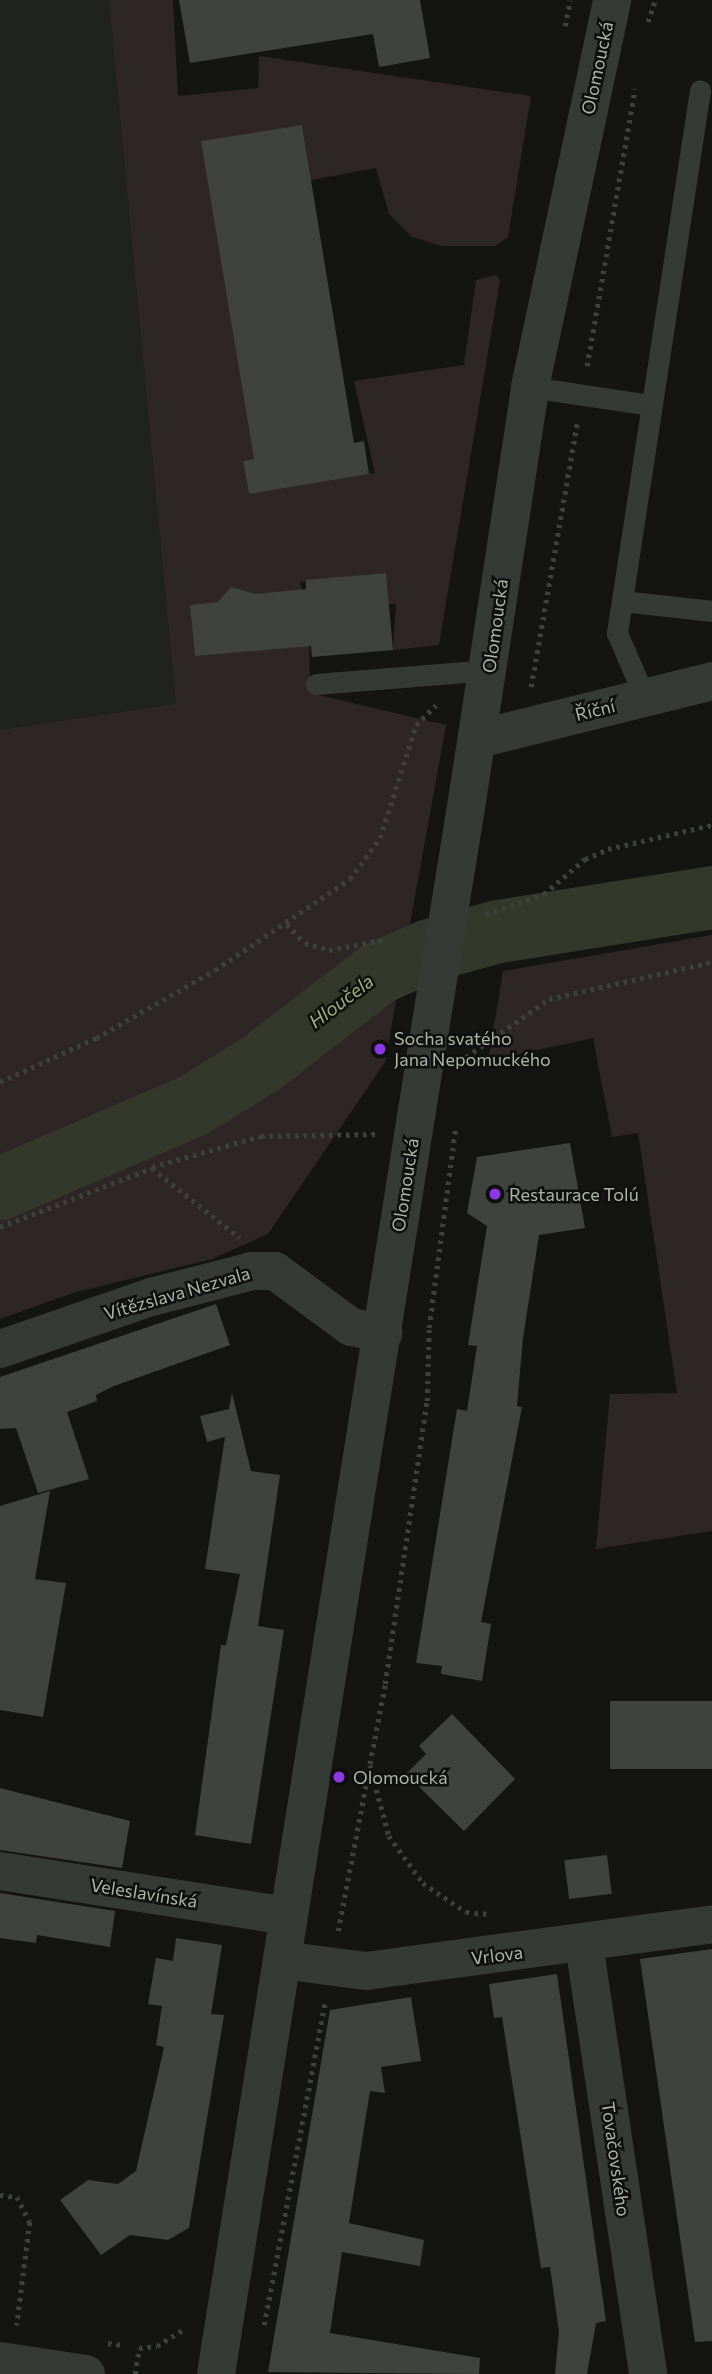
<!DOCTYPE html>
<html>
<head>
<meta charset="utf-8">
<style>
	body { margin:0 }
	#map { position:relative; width:712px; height:2374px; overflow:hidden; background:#141513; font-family:Commissioner,sans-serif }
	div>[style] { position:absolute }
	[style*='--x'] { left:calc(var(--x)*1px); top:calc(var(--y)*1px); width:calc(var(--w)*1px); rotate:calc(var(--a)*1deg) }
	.built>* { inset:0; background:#20221f }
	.green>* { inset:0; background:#2e2626 }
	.river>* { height:63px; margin:-31.5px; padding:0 31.5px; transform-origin:31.5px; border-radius:31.5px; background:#34382a }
	.building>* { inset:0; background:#3f423d; transform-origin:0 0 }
	.path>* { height:4.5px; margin-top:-2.25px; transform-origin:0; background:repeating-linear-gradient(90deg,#3d413b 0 3.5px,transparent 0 8.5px) }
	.service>* { height:21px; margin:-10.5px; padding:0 10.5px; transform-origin:10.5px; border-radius:10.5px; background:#363a35 }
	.minor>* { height:38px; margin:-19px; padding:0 19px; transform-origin:19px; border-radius:19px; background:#363a35 }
	.tertiary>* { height:38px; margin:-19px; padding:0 19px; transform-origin:19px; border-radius:19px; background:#363a35 }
	.tertiary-bridge>* { height:38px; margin:-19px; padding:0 19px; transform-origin:19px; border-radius:19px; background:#363a35 }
	.dots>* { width:19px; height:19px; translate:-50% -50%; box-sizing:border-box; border:4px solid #0f100e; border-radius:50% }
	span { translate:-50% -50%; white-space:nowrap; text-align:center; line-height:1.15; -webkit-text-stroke:5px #0f100e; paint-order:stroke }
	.street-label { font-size:18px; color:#adb5a6 }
	.poi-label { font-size:18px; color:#adb5a6 }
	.left { translate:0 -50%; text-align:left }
	.water-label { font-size:19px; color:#a0ae7e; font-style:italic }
</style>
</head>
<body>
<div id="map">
	<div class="built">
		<i style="clip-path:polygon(0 0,113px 0,183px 704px,0 730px)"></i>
	</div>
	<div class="green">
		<i style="clip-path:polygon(109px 0,173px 0,178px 96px,258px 88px,259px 56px,531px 96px,508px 237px,495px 246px,442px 246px,412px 237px,389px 214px,376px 168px,311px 180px,302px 125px,202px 141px,254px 459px,243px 461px,249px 494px,375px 473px,354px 381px,464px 365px,476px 280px,496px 275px,500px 280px,439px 645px,393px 650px,396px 604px,389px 604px,385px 573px,300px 582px,309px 624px,310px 693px,446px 725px,385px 1062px,268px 1234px,212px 1259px,76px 1292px,0 1319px,0 730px,176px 704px)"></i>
		<i style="clip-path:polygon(712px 935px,712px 1531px,596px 1549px,610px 1394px,677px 1393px,638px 1133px,612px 1137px,593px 1038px,488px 1061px,503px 971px)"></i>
	</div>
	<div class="river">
		<i style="--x:0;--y:1188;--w:210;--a:-23.3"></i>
		<i style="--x:193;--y:1105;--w:81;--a:-31.9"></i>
		<i style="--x:262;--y:1062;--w:145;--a:-37.7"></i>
		<i style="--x:377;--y:973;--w:57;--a:-23.9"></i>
		<i style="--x:429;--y:950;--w:72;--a:-15.4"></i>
		<i style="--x:498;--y:931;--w:217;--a:-9"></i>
	</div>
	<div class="building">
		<i style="clip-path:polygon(179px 0,420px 0,430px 58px,379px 67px,373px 34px,190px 63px)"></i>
		<i style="clip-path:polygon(302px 125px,354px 443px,364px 441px,369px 474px,249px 494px,243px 461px,254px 459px,201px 141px)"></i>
		<i style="clip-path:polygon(386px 573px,393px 650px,312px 657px,311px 646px,195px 656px,190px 605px,218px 602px,231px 587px,255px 594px,306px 589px,306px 580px)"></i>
		<i style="clip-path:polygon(570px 1143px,585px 1228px,539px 1235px,523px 1338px,517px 1406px,522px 1407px,481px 1622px,491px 1624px,482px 1681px,441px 1674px,442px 1666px,416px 1663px,457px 1409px,467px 1411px,477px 1346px,468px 1345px,487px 1226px,467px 1213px,477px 1157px)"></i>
		<i style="clip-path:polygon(216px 1304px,230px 1345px,114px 1386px,96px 1395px,97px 1401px,67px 1412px,89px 1479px,38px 1493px,16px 1428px,0 1429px,0 1377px)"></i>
		<i style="clip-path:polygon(232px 1393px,251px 1471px,280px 1475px,258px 1626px,284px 1630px,251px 1844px,195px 1835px,221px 1645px,226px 1645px,240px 1574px,205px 1569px,225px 1437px,207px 1442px,200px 1416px,229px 1409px)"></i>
		<i style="clip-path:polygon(50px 1491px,35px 1579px,66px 1583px,43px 1717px,0 1710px,0 1506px)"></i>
		<i style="left:712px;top:1701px;width:68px;height:102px;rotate:90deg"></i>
		<i style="clip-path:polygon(452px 1714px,515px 1779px,464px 1831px,406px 1774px,426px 1754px,419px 1746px)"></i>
		<i style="clip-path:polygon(0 1788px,130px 1821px,122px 1868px,0 1850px)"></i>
		<i style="left:607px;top:1855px;width:39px;height:43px;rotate:83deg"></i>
		<i style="clip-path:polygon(0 1893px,115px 1911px,110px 1947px,37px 1935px,36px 1943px,0 1938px)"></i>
		<i style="clip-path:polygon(176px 1938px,222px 1945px,211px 2014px,224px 2015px,189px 2228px,168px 2240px,130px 2235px,101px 2255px,60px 2200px,88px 2180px,118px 2184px,136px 2171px,164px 2047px,156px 2045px,162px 2006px,148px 2004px,156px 1958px,173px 1961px)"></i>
		<i style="clip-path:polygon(712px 1949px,712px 2341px,695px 2342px,640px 1959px)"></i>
		<i style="clip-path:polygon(557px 1974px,606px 2321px,596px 2323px,587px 2374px,555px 2374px,559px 2332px,550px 2267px,541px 2268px,502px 2017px,494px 2018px,489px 1984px)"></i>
		<i style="clip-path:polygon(411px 1997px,421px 2061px,381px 2067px,385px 2093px,370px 2091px,349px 2223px,424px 2240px,420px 2266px,342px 2252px,330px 2333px,480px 2358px,479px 2374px,268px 2372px,330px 2010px)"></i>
	</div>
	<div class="path">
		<i style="--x:648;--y:22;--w:23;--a:-72"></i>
		<i style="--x:565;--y:26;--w:26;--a:-79"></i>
		<i style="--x:587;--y:366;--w:281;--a:-80.2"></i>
		<i style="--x:531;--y:687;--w:268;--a:-80.1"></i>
		<i style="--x:486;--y:914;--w:61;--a:-19"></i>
		<i style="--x:544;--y:894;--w:54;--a:-40.5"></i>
		<i style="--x:585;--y:859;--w:25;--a:-23"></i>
		<i style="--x:608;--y:849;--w:107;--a:-13"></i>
		<i style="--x:287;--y:924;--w:26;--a:47"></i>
		<i style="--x:305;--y:943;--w:25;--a:16"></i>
		<i style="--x:329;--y:950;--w:59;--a:-10.7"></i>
		<i style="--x:466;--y:1057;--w:101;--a:-34.9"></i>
		<i style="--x:549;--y:999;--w:167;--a:-12.8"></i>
		<i style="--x:0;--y:1082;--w:106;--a:-24.6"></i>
		<i style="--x:96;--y:1038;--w:137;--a:-29.7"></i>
		<i style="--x:215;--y:970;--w:163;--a:-34"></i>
		<i style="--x:350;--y:879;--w:51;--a:-53.8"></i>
		<i style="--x:380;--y:838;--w:119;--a:-72.3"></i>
		<i style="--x:416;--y:725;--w:28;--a:-45"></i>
		<i style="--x:152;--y:1167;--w:113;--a:-15.9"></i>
		<i style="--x:261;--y:1136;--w:116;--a:-1"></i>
		<i style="--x:0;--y:1227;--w:163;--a:-21.2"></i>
		<i style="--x:152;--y:1168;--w:112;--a:38.5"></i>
		<i style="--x:370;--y:1765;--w:73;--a:75"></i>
		<i style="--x:389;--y:1836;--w:58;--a:54.1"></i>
		<i style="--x:423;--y:1883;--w:52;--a:34"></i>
		<i style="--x:466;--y:1912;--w:24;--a:5"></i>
		<i style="--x:338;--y:1931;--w:251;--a:-79.2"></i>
		<i style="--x:385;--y:1684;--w:286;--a:-81.6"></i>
		<i style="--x:427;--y:1401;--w:73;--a:-88.4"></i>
		<i style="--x:429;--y:1328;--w:200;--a:-82.5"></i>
		<i style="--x:0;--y:2195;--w:17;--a:7"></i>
		<i style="--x:17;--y:2197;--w:28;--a:63"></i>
		<i style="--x:30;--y:2222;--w:104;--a:97.2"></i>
		<i style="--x:264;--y:2325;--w:330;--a:-79.3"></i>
		<i style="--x:108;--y:2343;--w:13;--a:9"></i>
		<i style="--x:135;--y:2374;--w:26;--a:-81"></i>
		<i style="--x:139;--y:2348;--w:18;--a:-6"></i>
		<i style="--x:157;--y:2346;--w:32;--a:-32"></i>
	</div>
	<div class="service">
		<i style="--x:530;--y:387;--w:121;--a:8.5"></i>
		<i style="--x:622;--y:601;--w:91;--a:6.3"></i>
		<i style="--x:316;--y:684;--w:174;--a:-4.6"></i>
		<i style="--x:645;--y:698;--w:71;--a:-113.3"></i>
		<i style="--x:617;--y:633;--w:549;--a:-81.31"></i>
	</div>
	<div class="minor">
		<i style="--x:478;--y:739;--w:241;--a:-13.9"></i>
		<i style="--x:0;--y:1349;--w:160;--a:-19"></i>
		<i style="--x:151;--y:1297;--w:104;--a:-14.4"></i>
		<i style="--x:252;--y:1271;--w:23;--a:0"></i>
		<i style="--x:275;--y:1271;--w:94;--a:36.4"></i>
		<i style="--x:351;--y:1327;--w:33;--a:11"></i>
		<i style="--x:0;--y:1871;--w:292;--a:8.9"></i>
		<i style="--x:584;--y:1944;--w:435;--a:81.5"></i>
		<i style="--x:282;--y:1960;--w:85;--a:7.5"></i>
		<i style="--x:366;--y:1971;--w:349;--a:-7.7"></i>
		<i style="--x:0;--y:2361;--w:87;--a:8.6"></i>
	</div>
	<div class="tertiary">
		<i style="--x:465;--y:814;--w:432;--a:-81.3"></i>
		<i style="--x:530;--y:387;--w:396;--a:-78"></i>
		<i style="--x:216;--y:2374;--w:1337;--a:-80.96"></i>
	</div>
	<div class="tertiary-bridge">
		<i style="--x:426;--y:1054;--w:243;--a:-80.8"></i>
	</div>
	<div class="dots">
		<i style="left:380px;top:1049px;background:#8d38e8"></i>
		<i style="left:495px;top:1194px;background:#8d38e8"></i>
		<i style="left:339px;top:1777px;background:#8d38e8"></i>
	</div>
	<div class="street-label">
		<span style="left:597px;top:68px;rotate:-78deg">Olomoucká</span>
		<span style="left:495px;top:626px;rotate:-82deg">Olomoucká</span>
		<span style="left:595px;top:710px;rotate:-14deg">Říční</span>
		<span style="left:405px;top:1185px;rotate:-81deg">Olomoucká</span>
		<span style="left:177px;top:1293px;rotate:-16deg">Vítězslava Nezvala</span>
		<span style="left:144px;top:1893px;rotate:9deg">Veleslavínská</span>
		<span style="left:497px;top:1955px;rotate:-7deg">Vrlova</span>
		<span style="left:616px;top:2159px;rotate:82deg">Tovačovského</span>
	</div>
	<div class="poi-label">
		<span class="left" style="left:394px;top:1049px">Socha svatého<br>Jana Nepomuckého</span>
		<span class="left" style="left:509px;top:1194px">Restaurace Tolú</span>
		<span class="left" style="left:353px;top:1777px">Olomoucká</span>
	</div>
	<div class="water-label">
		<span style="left:341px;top:1001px;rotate:-37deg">Hloučela</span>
	</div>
</div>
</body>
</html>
